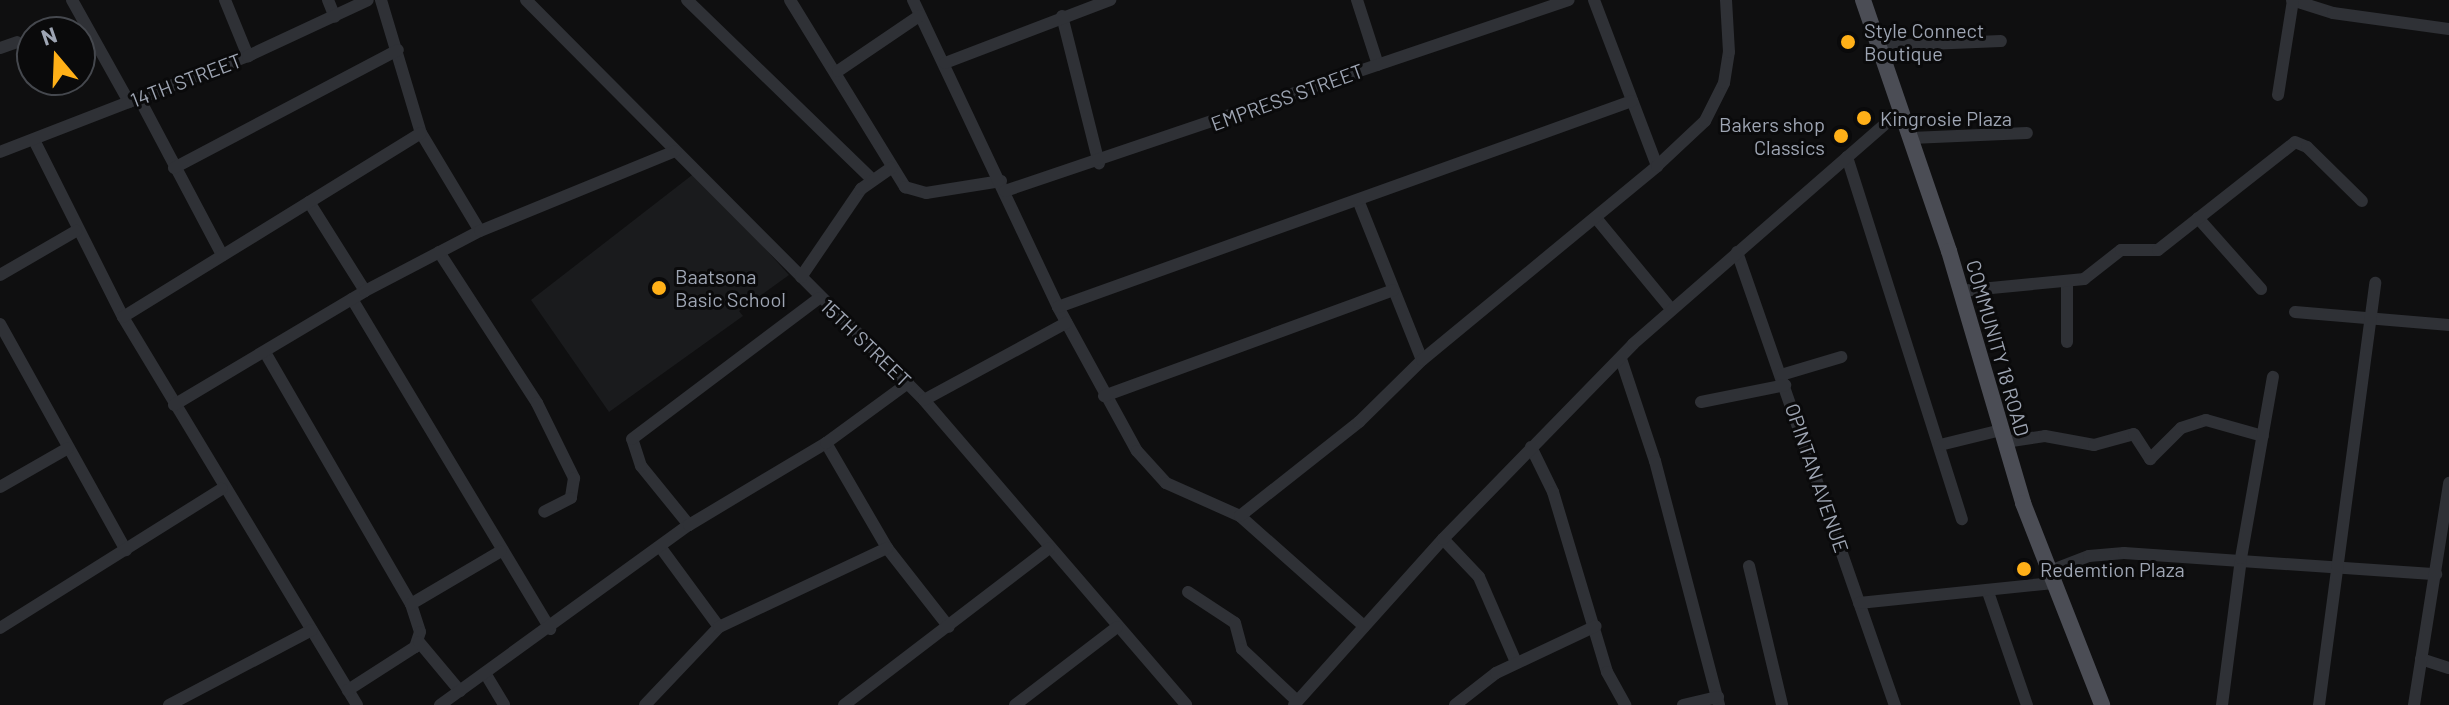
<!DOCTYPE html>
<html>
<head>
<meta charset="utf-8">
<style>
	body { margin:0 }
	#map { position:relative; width:2449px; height:705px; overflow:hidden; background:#0f0f10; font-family:Barlow,sans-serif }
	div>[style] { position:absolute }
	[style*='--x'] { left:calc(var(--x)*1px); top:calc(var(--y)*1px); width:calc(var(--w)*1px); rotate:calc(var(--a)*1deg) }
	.built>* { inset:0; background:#1a1b1d }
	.minor>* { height:12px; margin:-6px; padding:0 6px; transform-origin:6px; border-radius:6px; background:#2f3136 }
	.major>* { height:16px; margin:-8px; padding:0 8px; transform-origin:8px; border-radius:8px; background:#4b4d55 }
	.dots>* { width:22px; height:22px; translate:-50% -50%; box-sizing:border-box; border:4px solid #0a0a0b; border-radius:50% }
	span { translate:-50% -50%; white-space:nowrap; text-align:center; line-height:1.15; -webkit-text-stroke:6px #0a0a0b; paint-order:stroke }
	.poi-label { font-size:20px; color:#9ea5b3 }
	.left { translate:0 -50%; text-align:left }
	.right { translate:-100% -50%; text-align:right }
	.street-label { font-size:20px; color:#9ea5b3 }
	.north { position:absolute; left:16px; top:16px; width:80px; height:80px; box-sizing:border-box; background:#0a0a0b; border:2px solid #45484e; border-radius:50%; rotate:341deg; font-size:22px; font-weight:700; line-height:32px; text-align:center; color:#9ea5b3 }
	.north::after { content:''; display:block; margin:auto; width:28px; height:36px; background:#ffb018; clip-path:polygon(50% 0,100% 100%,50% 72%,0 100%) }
</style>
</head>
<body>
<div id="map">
	<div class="built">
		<i style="clip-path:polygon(696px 172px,789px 275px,739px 311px,743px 316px,609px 412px,531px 300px)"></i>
	</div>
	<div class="minor">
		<i style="--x:72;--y:0;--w:117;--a:60.8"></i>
		<i style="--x:225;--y:0;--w:61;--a:67.7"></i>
		<i style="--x:328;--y:0;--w:18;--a:68"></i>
		<i style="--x:381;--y:0;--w:139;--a:73.3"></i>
		<i style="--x:421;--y:133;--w:114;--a:59"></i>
		<i style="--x:526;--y:0;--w:564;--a:45.14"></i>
		<i style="--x:924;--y:400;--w:402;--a:49.3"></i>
		<i style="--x:687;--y:0;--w:256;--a:44.1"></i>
		<i style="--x:790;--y:0;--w:220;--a:58.4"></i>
		<i style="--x:905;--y:187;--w:22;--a:16"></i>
		<i style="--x:926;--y:193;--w:76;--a:-9.1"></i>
		<i style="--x:913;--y:0;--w:340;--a:64.7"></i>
		<i style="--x:1058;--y:307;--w:164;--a:61.3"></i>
		<i style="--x:1137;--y:451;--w:43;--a:47.8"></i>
		<i style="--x:1166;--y:483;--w:81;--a:24"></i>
		<i style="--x:1240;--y:516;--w:166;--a:41.6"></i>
		<i style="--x:1357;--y:0;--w:68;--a:72.1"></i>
		<i style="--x:1594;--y:0;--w:178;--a:69.2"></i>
		<i style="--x:2292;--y:0;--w:43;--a:17.6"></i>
		<i style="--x:2333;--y:13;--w:117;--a:7.9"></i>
		<i style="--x:1062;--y:16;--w:152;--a:75.9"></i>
		<i style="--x:1879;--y:46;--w:122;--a:-2.3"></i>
		<i style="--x:0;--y:48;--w:18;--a:-19"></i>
		<i style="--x:945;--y:63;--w:177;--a:-20.9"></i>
		<i style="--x:838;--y:71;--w:98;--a:-34.2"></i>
		<i style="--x:2278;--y:95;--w:96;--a:-81"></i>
		<i style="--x:139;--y:98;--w:178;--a:62.1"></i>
		<i style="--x:1911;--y:138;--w:116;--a:-2.5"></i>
		<i style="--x:34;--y:140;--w:198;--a:63.3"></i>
		<i style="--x:123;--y:317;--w:453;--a:58.9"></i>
		<i style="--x:0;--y:152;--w:266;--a:-21.2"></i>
		<i style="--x:248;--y:56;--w:132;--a:-25"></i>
		<i style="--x:1847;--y:157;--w:380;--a:72.4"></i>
		<i style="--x:174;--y:168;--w:253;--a:-27.8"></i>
		<i style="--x:1005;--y:191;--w:595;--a:-18.71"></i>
		<i style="--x:1358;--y:200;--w:172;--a:68.2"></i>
		<i style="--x:309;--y:202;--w:105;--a:57.8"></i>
		<i style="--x:1596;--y:218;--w:118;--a:50.5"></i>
		<i style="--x:2198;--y:218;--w:95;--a:48.4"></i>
		<i style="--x:439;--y:252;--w:180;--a:57"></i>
		<i style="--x:537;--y:403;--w:84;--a:63.7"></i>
		<i style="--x:574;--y:478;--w:20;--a:99"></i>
		<i style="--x:571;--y:498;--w:30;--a:153"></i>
		<i style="--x:1737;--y:252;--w:480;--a:70.8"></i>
		<i style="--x:0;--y:275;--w:88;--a:-30.1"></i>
		<i style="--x:801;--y:277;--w:107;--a:-55.7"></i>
		<i style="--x:861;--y:189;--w:37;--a:-35"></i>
		<i style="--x:2067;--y:281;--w:61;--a:90"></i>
		<i style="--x:1960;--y:291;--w:125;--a:-5.5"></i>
		<i style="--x:2084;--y:279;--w:47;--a:-38.1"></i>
		<i style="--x:2121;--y:250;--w:37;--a:0"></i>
		<i style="--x:2158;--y:250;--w:174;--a:-38.2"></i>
		<i style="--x:2295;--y:142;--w:13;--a:23"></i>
		<i style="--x:2307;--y:147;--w:77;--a:44.5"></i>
		<i style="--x:352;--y:299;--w:385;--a:59"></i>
		<i style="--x:1058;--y:307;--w:610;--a:-19.74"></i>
		<i style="--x:2295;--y:312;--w:155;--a:4.8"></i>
		<i style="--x:123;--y:317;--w:350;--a:-31.7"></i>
		<i style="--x:0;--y:324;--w:259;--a:60.9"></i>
		<i style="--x:266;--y:354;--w:289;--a:59.9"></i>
		<i style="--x:411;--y:604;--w:29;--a:72"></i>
		<i style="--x:420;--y:632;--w:16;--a:108"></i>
		<i style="--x:415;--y:647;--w:80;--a:147.3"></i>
		<i style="--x:1621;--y:359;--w:108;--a:71.6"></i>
		<i style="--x:1655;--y:461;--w:252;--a:75.3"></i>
		<i style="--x:1781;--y:375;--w:63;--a:-16.7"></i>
		<i style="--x:1104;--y:396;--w:308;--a:-20.1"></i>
		<i style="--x:924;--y:400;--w:162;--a:-28.5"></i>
		<i style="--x:1701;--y:402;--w:86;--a:-11.4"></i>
		<i style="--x:174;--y:405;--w:222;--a:-30.8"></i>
		<i style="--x:365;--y:291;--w:130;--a:-27.6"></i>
		<i style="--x:480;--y:231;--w:211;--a:-22.3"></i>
		<i style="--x:2005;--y:442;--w:40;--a:-8.5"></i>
		<i style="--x:2045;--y:436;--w:50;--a:10.4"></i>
		<i style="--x:2094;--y:445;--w:41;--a:-15.4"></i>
		<i style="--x:2134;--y:434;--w:30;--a:57"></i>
		<i style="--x:2150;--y:459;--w:44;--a:-45"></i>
		<i style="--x:2181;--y:428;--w:26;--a:-18"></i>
		<i style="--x:2206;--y:420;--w:59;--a:15.7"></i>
		<i style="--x:826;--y:443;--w:121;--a:59.8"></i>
		<i style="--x:887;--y:548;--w:100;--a:51.9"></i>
		<i style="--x:1940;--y:445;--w:63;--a:-13.8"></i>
		<i style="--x:1531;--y:447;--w:50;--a:63.9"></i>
		<i style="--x:1553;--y:492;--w:188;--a:73.3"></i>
		<i style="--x:1607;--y:672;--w:38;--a:61"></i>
		<i style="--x:0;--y:487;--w:78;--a:-29.8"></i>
		<i style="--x:1240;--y:516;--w:152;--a:-38.3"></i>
		<i style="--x:1359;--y:422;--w:88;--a:-44.5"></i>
		<i style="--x:1422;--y:360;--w:305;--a:-39.5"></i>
		<i style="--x:1657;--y:166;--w:66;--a:-43.2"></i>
		<i style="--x:1705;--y:121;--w:42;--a:-63.4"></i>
		<i style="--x:1724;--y:83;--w:31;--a:-81"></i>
		<i style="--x:1729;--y:52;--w:52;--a:-93.3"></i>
		<i style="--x:689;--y:525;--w:76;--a:-129.1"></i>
		<i style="--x:641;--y:466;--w:28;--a:-108"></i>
		<i style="--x:632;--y:439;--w:234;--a:-37"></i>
		<i style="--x:1443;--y:539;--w:52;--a:46.5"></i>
		<i style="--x:1479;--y:577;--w:93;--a:66.5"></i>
		<i style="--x:661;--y:548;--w:98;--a:53.7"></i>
		<i style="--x:1749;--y:566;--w:143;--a:76.6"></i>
		<i style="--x:2047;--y:572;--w:45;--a:-20.9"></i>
		<i style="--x:2089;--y:556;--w:35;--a:-5"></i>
		<i style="--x:2124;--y:553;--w:313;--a:3.9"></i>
		<i style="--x:1188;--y:592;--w:56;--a:33.4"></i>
		<i style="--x:1235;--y:623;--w:27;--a:75"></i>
		<i style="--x:1242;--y:649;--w:76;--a:43.4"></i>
		<i style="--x:1988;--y:592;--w:120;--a:71"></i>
		<i style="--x:1859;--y:603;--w:193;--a:-5.9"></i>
		<i style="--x:411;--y:604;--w:104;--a:-30.5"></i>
		<i style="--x:0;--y:628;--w:262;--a:-32.1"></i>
		<i style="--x:419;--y:642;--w:64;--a:50.1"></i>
		<i style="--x:2421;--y:659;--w:29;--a:18"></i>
		<i style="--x:485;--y:673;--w:37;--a:59"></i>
		<i style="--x:169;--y:705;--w:161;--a:-27.7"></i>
		<i style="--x:440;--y:705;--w:307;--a:-35.9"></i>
		<i style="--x:689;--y:525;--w:160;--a:-30.9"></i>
		<i style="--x:826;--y:443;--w:102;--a:-36.2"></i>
		<i style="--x:645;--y:705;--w:108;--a:-46.5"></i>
		<i style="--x:719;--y:627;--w:186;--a:-25.2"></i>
		<i style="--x:844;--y:705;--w:258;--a:-37.4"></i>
		<i style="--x:1015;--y:705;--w:128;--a:-37.4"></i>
		<i style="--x:1294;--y:705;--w:223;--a:-48.1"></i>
		<i style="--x:1443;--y:539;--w:272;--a:-45.7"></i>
		<i style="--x:1633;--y:344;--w:356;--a:-41.1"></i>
		<i style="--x:1455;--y:705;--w:52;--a:-38"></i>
		<i style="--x:1496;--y:673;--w:110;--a:-25.2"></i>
		<i style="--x:1683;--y:705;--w:36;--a:-13"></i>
		<i style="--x:2222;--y:705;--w:148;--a:-82.6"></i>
		<i style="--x:2241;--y:558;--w:184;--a:-80"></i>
		<i style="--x:2319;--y:705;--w:426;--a:-82.4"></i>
		<i style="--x:2414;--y:705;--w:225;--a:-81"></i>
	</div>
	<div class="major">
		<i style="--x:1863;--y:0;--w:265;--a:71.1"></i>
		<i style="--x:1949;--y:251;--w:263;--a:73.6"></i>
		<i style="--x:2023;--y:503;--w:217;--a:68.6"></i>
	</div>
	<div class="dots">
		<i style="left:1848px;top:42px;background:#ffb018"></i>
		<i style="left:1864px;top:118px;background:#ffb018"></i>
		<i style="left:1841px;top:136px;background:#ffb018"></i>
		<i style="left:659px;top:288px;background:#ffb018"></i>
		<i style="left:2024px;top:569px;background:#ffb018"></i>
	</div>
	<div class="poi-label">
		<span class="left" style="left:1864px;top:42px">Style Connect<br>Boutique</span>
		<span class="left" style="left:1880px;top:118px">Kingrosie Plaza</span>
		<span class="right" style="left:1825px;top:136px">Bakers shop<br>Classics</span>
		<span class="left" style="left:675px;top:288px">Baatsona<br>Basic School</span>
		<span class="left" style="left:2040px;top:569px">Redemtion Plaza</span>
	</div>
	<div class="street-label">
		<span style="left:186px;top:80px;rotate:-21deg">14TH STREET</span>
		<span style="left:1287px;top:97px;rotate:-20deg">EMPRESS STREET</span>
		<span style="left:866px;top:343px;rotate:44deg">15TH STREET</span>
		<span style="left:1998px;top:348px;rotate:74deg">COMMUNITY 18 ROAD</span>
		<span style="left:1817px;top:478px;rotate:71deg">OPINTAN AVENUE</span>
	</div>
	<div class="north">N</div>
</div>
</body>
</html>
